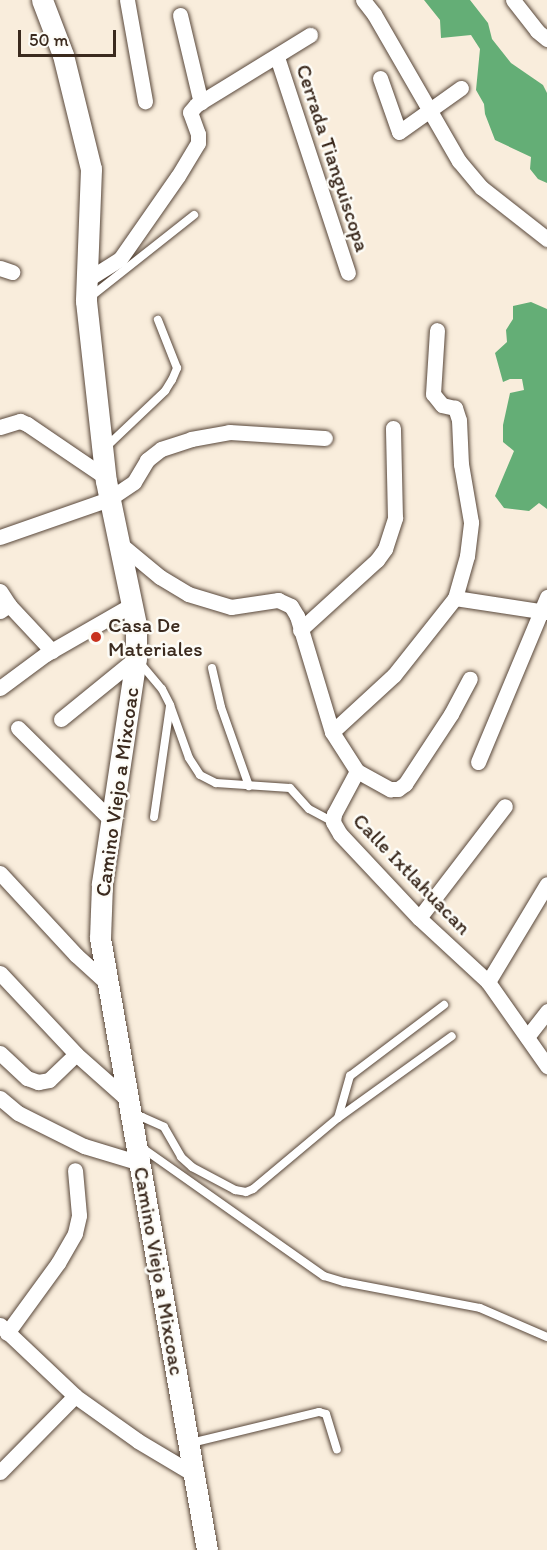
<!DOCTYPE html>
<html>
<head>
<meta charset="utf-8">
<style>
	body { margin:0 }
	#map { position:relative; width:547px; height:1550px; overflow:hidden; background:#f9eddc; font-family:Itim,sans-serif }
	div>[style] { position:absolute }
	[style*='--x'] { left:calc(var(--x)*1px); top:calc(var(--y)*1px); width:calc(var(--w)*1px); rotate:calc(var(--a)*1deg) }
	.forest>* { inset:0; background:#64ae76 }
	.roads { filter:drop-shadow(0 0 2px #58473a) drop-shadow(0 0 2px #58473a) }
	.lane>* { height:8px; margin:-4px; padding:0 4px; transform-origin:4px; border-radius:4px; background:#fff }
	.street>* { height:15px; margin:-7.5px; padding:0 7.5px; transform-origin:7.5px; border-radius:7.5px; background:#fff }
	.secondary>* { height:21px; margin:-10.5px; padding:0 10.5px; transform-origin:10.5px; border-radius:10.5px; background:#fff }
	.dots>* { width:16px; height:16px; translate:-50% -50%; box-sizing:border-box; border:3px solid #fdfcf7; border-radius:50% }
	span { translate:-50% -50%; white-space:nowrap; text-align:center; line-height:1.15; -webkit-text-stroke:5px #fdfcf7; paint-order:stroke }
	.street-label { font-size:21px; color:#3b2a1e }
	.poi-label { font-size:21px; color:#3b2a1e }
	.left { translate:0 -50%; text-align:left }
	.scale { position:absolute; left:18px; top:30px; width:98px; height:27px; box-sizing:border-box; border:3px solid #3b2a1e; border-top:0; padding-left:8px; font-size:18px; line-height:21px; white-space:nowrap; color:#3b2a1e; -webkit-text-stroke:4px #fdfcf7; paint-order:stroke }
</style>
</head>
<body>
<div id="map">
	<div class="forest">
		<i style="clip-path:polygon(424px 0,470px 0,488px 23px,492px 39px,511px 63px,543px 85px,547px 93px,547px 183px,538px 179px,530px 169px,531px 157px,495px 140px,485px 114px,484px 104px,476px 90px,480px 49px,471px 35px,441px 38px,440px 20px)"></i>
		<i style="clip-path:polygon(531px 302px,547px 309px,547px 509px,539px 503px,529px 511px,504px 508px,495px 496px,514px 451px,503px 442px,503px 425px,510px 393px,524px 390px,522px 379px,510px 379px,503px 382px,495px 353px,507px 342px,506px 330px,513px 319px,513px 306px)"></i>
	</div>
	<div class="roads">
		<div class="lane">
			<i style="--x:89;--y:298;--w:134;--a:-38.3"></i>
			<i style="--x:105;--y:448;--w:83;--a:-43.5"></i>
			<i style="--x:165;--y:391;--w:13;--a:-58"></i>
			<i style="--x:172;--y:380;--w:13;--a:-67"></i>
			<i style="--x:177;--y:368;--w:52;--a:-111.6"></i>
			<i style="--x:140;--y:663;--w:34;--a:50"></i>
			<i style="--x:162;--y:689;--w:18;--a:63"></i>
			<i style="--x:170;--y:705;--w:56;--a:70.3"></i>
			<i style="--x:189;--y:758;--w:20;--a:57"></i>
			<i style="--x:200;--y:775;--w:18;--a:27"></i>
			<i style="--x:216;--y:783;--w:74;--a:3.9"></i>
			<i style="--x:290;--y:788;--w:28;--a:48"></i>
			<i style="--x:309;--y:809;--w:27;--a:28"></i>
			<i style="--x:212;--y:668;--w:40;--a:77"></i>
			<i style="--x:221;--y:707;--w:84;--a:70.5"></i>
			<i style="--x:154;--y:817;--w:112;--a:-81.8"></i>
			<i style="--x:133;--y:1117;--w:9;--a:0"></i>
			<i style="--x:142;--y:1117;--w:24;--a:24"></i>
			<i style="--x:164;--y:1127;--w:34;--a:60"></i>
			<i style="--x:181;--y:1157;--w:15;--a:42"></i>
			<i style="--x:192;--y:1167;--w:49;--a:28.1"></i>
			<i style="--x:235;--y:1190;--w:11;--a:10"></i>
			<i style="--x:246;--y:1192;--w:8;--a:-23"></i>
			<i style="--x:253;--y:1189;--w:111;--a:-39.9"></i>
			<i style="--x:338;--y:1118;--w:140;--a:-35.7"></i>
			<i style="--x:338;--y:1118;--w:44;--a:-74.1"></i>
			<i style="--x:350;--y:1076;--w:118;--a:-37.1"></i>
			<i style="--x:141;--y:1147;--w:224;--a:35.2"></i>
			<i style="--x:324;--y:1276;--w:21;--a:17"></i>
			<i style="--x:344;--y:1282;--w:138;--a:10.8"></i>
			<i style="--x:480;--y:1308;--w:73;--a:23.4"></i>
			<i style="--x:191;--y:1443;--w:132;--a:-13.6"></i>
			<i style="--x:319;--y:1412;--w:7;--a:16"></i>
			<i style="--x:326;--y:1414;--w:37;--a:73"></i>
		</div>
		<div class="street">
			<i style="--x:127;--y:0;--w:103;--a:79.9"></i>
			<i style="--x:363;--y:0;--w:18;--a:52"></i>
			<i style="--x:374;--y:14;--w:170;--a:60"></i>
			<i style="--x:459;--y:161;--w:35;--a:50"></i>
			<i style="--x:482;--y:188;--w:83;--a:38.1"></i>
			<i style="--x:513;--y:0;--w:39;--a:52"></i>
			<i style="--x:537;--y:31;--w:13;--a:39"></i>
			<i style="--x:180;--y:15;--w:90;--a:76.6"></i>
			<i style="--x:277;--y:57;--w:227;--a:71.8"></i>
			<i style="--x:380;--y:78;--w:57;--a:70.6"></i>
			<i style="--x:399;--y:132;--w:76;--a:-35.4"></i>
			<i style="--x:0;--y:268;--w:13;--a:18"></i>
			<i style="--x:85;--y:281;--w:41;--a:-32.2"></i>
			<i style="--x:120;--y:259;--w:101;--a:-55.1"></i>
			<i style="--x:178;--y:176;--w:39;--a:-59"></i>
			<i style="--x:198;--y:143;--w:9;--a:-90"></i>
			<i style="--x:198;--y:134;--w:23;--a:-110"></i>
			<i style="--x:190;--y:112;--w:9;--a:-49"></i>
			<i style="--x:196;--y:105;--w:134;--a:-31.6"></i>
			<i style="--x:0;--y:427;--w:21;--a:-17"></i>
			<i style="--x:20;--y:421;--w:8;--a:23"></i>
			<i style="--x:27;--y:424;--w:91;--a:34.2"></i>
			<i style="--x:102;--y:475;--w:7;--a:56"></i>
			<i style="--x:0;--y:537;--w:115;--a:-19.2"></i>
			<i style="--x:109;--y:499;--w:30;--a:-34"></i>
			<i style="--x:134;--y:482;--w:26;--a:-59"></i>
			<i style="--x:147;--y:460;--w:18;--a:-38"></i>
			<i style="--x:161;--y:449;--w:32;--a:-18"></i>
			<i style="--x:191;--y:439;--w:39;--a:-10"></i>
			<i style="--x:229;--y:432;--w:96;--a:3.6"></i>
			<i style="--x:119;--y:543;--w:53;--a:39.7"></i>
			<i style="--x:160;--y:577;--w:33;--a:31"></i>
			<i style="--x:188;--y:594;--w:45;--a:16.8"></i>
			<i style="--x:231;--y:607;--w:48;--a:-8.5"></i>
			<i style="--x:278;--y:600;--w:14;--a:25"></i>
			<i style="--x:291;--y:606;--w:12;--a:59"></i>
			<i style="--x:297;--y:616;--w:121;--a:73.2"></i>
			<i style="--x:332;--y:732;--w:46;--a:57.3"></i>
			<i style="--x:357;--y:771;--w:38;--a:29"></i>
			<i style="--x:390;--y:789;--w:8;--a:0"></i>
			<i style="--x:398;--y:789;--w:9;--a:-36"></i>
			<i style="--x:405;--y:784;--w:84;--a:-56.7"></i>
			<i style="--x:451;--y:714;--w:40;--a:-62"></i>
			<i style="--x:0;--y:591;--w:17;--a:57"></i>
			<i style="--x:455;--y:598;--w:93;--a:8.7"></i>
			<i style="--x:0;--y:611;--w:11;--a:-34"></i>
			<i style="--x:9;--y:605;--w:63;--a:46.9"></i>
			<i style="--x:300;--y:630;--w:104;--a:-42.3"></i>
			<i style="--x:377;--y:560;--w:14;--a:-54"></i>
			<i style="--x:385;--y:549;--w:33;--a:-72"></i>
			<i style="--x:395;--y:518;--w:90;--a:-91.3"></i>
			<i style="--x:0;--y:688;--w:57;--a:-36.5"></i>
			<i style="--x:46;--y:654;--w:100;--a:-29.9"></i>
			<i style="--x:61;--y:719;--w:97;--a:-39.1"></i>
			<i style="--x:18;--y:728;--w:131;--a:44.7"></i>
			<i style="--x:332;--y:732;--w:84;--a:-42.6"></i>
			<i style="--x:394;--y:675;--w:98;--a:-51.6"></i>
			<i style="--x:455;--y:598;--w:44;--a:-74.1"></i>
			<i style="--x:467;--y:556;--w:34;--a:-83"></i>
			<i style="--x:471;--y:522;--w:59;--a:-99.8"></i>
			<i style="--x:461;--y:464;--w:44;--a:-92.6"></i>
			<i style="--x:459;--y:420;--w:13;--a:-108"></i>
			<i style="--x:455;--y:408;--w:13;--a:-167"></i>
			<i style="--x:442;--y:405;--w:14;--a:-129"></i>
			<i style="--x:433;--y:394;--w:64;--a:-86.4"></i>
			<i style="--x:478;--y:762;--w:179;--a:-67.3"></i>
			<i style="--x:357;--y:771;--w:49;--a:118.1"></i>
			<i style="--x:334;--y:814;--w:8;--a:97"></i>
			<i style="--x:333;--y:822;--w:14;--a:60"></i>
			<i style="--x:340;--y:834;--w:115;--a:46.8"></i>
			<i style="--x:419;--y:918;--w:94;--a:42.8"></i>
			<i style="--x:488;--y:982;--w:103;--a:54.9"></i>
			<i style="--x:0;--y:873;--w:112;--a:47.2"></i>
			<i style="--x:76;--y:955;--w:43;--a:42.2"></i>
			<i style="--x:419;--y:918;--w:141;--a:-52.5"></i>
			<i style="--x:0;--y:973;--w:111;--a:46.8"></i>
			<i style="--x:76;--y:1054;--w:71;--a:41.6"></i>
			<i style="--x:488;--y:982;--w:114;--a:-59"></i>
			<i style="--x:527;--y:1037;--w:33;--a:-52"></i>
			<i style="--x:0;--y:1053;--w:37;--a:43"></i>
			<i style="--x:27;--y:1078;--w:12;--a:20"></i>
			<i style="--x:38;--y:1082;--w:11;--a:-10"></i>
			<i style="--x:49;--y:1080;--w:37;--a:-44"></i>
			<i style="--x:0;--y:1098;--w:23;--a:40"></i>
			<i style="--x:18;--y:1113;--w:74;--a:26.6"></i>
			<i style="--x:84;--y:1146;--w:59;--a:16.9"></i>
			<i style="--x:0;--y:1325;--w:103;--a:43.4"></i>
			<i style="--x:75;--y:1396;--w:77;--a:35.5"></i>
			<i style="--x:138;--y:1441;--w:66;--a:30.8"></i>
			<i style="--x:7;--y:1333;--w:87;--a:-53.9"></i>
			<i style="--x:58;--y:1263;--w:34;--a:-60"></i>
			<i style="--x:75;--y:1233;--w:18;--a:-77"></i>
			<i style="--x:79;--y:1215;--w:45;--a:-95.1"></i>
			<i style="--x:0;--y:1472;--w:107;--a:-45.4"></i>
		</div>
		<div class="secondary">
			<i style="--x:42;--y:0;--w:59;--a:69.1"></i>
			<i style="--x:63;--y:55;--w:117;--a:76.2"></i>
			<i style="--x:91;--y:169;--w:132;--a:92.2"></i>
			<i style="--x:86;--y:301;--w:181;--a:83.7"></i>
			<i style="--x:106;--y:481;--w:146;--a:78.2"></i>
			<i style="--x:136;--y:624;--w:34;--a:90"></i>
			<i style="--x:136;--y:658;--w:229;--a:98.6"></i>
			<i style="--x:102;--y:884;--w:54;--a:92.1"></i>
			<i style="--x:100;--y:938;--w:621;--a:80.08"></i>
		</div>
	</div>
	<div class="dots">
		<i style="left:96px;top:637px;background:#c8321e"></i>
	</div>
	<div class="street-label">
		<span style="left:333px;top:158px;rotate:72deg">Cerrada Tianguiscopa</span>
		<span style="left:117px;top:792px;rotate:-82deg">Camino Viejo a Mixcoac</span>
		<span style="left:412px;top:874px;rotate:46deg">Calle Ixtlahuacan</span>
		<span style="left:159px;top:1271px;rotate:80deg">Camino Viejo a Mixcoac</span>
	</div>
	<div class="poi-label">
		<span class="left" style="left:108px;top:637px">Casa De<br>Materiales</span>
	</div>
	<div class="scale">50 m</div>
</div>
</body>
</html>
